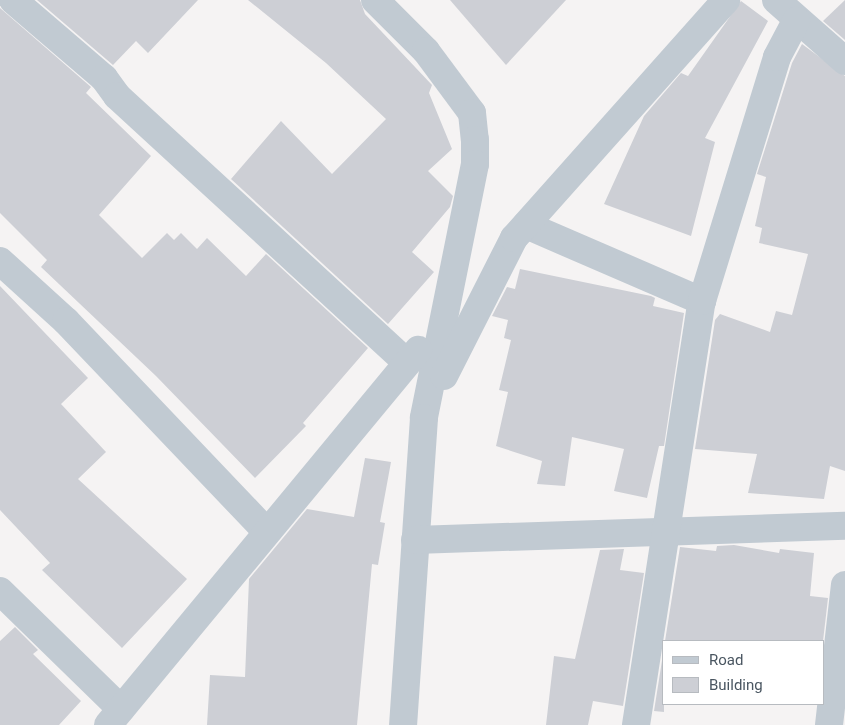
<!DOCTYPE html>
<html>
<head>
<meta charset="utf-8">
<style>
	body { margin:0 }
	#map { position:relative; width:845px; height:725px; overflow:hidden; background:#f5f3f3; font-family:Roboto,sans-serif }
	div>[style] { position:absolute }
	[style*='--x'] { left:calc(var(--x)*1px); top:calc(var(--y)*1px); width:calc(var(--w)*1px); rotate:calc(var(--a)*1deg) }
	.building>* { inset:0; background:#cdcfd5 }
	.street>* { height:28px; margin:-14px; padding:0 14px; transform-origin:14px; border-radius:14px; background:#c1cad2 }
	span { translate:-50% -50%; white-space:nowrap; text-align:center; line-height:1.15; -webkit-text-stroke:4px #fff; paint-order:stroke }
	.legend { position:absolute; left:662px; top:640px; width:162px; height:65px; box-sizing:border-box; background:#fff; border:1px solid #b7bbc0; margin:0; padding:6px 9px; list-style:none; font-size:15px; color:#4a5661 }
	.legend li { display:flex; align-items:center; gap:10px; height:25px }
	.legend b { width:25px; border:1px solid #b7bbc0 }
</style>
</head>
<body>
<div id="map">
	<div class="building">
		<i style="clip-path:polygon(37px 0,198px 0,148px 53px,136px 41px,113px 65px)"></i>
		<i style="clip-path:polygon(248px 0,360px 0,365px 14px,432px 85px,429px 93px,452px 149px,428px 171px,453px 196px,450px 207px,412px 252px,434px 272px,388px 324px,231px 179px,281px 121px,332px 174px,386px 119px,326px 63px)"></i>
		<i style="clip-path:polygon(450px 0,566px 0,506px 65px)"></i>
		<i style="clip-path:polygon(845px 0,845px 40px,823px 21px)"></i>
		<i style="clip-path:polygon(741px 1px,768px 21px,705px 138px,715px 142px,691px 236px,604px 204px,644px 116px,681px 73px,688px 76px)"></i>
		<i style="clip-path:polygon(0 8px,91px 87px,86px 93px,151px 156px,99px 215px,142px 258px,167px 233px,174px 240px,181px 233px,197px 249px,207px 238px,246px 276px,266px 254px,368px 348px,303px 423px,306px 426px,255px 478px,156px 376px,41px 267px,47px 260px,0 213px)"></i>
		<i style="clip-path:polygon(802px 44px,845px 76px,845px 471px,830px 466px,824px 499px,748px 493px,757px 454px,695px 449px,715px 320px,720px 314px,770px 332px,776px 311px,792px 315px,808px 254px,759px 243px,762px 228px,755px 226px,766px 177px,757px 174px,792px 63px)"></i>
		<i style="clip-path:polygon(520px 269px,651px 296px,655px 298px,653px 306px,684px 313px,664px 446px,659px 446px,647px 498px,614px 491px,624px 449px,572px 437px,565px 486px,537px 484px,542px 461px,496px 446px,508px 392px,499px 390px,511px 340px,504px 338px,508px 320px,492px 316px,507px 287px,515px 289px)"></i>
		<i style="clip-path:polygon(0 286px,88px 378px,61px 404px,106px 452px,78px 479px,187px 579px,122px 648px,42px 570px,50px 563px,0 510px)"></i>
		<i style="clip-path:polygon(365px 458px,391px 462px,380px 522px,385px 523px,378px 565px,372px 564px,357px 725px,207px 725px,210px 675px,245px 677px,249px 579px,307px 509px,354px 517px)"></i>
		<i style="clip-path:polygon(734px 545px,779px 553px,780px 549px,814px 553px,810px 596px,828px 598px,823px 641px,665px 641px,680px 547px,716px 551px,717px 546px)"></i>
		<i style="clip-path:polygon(624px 549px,620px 570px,644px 573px,623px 706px,593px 701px,588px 725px,546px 725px,554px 656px,575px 659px,600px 550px)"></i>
		<i style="clip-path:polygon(15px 627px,38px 650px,33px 654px,81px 701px,59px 725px,0 725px,0 641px)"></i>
		<i style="clip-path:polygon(664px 648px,664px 712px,654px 711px)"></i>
	</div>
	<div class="street">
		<i style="--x:13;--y:0;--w:120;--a:40.6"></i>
		<i style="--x:104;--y:78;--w:22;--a:54"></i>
		<i style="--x:117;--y:96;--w:394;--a:42.6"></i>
		<i style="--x:375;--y:0;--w:72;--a:45"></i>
		<i style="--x:426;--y:51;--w:77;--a:53.4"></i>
		<i style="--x:472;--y:113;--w:27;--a:84"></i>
		<i style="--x:475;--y:140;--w:24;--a:90"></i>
		<i style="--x:475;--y:164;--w:259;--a:101.4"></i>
		<i style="--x:424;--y:418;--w:308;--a:93.9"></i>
		<i style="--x:776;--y:0;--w:92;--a:41.5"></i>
		<i style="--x:526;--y:225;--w:192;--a:23.4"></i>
		<i style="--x:0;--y:261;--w:89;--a:42.3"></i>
		<i style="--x:66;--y:321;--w:291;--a:46.4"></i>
		<i style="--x:444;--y:376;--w:155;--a:-63.1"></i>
		<i style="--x:514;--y:238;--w:319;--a:-48.3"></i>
		<i style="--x:415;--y:540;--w:430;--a:-1.9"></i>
		<i style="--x:0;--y:591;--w:169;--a:44.3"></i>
		<i style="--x:108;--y:725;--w:487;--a:-50.4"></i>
		<i style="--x:636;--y:725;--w:429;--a:-81.2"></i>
		<i style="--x:702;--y:301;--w:255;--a:-72.9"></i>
		<i style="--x:777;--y:57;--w:41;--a:-62.2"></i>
		<i style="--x:829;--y:725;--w:141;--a:-83.5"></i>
	</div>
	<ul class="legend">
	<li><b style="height:6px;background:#c1cad2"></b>Road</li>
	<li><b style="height:14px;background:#cdcfd5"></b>Building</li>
	</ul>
</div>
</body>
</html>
